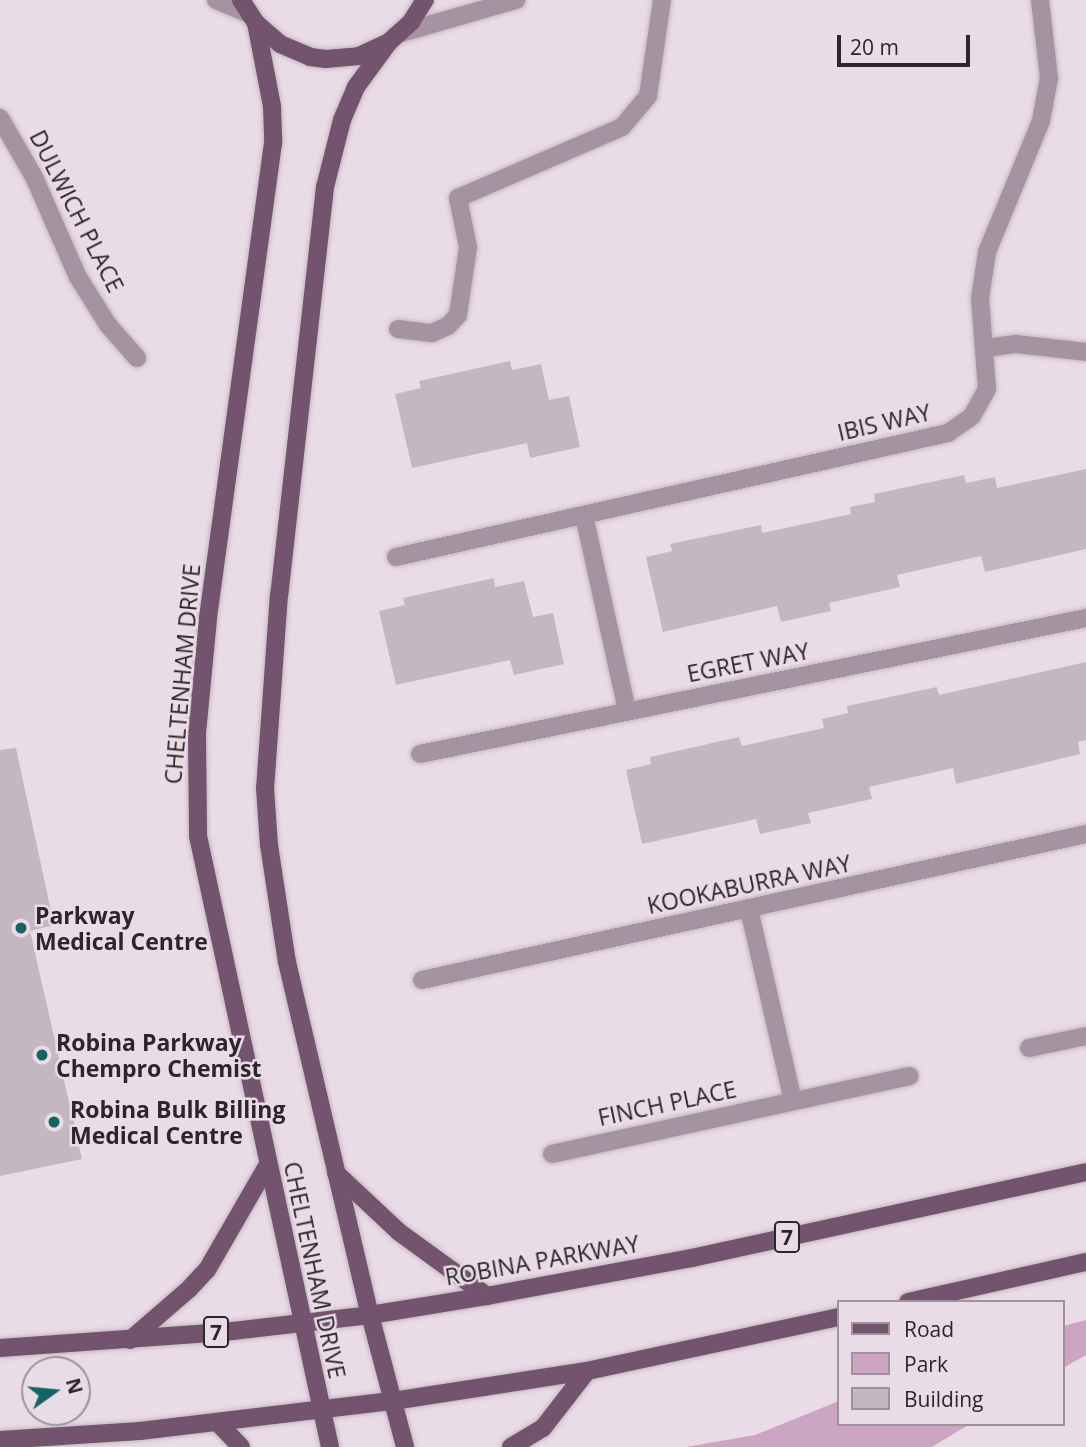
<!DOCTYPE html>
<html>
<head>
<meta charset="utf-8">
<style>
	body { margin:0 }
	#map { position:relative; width:1086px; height:1447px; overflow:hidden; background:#eadce7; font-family:"Open Sans",sans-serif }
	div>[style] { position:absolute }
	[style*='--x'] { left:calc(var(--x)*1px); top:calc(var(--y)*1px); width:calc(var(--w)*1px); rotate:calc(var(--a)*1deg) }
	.green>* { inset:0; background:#cba5c3 }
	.building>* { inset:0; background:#c5b7c2 }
	.roads { filter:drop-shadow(0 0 2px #c4b8c1) drop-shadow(0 0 2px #c4b8c1) }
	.minor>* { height:18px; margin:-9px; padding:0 9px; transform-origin:9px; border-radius:9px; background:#a693a2 }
	.major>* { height:18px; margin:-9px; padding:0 9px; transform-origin:9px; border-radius:9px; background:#73536d }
	.dots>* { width:19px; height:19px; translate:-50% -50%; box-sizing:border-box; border:4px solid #eadce7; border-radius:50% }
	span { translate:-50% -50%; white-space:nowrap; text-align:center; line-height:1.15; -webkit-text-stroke:5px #eadce7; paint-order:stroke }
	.shield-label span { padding:2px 5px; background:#eadce7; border:2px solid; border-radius:5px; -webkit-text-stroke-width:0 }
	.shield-label { font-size:21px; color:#2b262a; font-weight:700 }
	.street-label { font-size:23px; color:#2b262a }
	.poi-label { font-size:23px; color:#2b262a; font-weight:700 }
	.left { translate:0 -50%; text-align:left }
	.legend { position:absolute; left:837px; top:1300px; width:228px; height:126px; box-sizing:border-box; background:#eadce7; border:2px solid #9e939b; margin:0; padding:9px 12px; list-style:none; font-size:21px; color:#2b262a }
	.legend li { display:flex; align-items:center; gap:14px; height:35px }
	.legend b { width:35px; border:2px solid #9e939b }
	.north { position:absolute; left:21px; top:1356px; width:70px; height:70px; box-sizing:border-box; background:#eadce7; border:2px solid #9e939b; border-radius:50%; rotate:75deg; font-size:19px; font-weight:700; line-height:28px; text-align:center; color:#2b262a }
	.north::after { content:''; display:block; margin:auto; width:24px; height:32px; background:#146465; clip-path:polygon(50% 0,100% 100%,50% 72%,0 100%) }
	.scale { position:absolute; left:837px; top:35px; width:133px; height:32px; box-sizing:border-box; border:4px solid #2b262a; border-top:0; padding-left:9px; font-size:21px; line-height:24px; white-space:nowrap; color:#2b262a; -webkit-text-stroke:5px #eadce7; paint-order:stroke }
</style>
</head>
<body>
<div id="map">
	<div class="green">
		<i style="clip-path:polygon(1086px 1320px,1086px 1355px,1063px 1368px,1063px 1326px)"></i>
		<i style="clip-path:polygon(839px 1401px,839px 1424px,970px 1424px,932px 1447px,686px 1447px,755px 1435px)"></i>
	</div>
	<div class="building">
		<i style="clip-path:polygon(510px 361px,512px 370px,541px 364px,549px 400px,569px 396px,580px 447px,530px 458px,527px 443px,412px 468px,395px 394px,421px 388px,419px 381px)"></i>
		<i style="clip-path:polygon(1086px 469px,1086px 549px,985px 572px,981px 556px,897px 575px,900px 587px,829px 603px,831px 611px,781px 622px,777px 606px,663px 632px,646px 557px,672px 551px,670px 544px,761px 525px,762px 533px,851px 514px,850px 507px,875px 502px,874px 494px,964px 475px,966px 483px,995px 477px,997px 488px)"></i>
		<i style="clip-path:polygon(494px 578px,495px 587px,524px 581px,533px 617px,553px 613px,564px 664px,514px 675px,510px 660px,396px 685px,379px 611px,405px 605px,403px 598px)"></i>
		<i style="clip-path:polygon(1086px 662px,1086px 740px,1078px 742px,1080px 754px,956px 784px,953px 768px,869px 787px,872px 799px,808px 813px,811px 823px,760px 834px,756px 819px,642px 844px,626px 770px,651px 764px,650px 757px,739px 737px,742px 746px,824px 728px,822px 719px,848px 713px,847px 706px,937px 687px,939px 695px)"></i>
		<i style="clip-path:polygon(16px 748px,54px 925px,30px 931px,82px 1159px,0 1176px,0 750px)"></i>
	</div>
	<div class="roads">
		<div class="minor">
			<i style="--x:216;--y:0;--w:34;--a:23"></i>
			<i style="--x:401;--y:33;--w:120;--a:-16"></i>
			<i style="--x:0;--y:118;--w:68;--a:60"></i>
			<i style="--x:34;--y:177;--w:109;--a:66.3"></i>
			<i style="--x:78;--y:277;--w:57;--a:58"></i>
			<i style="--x:108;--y:325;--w:44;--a:48.7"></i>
			<i style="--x:398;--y:329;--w:34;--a:7"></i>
			<i style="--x:432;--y:333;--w:17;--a:-24"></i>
			<i style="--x:448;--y:326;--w:15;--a:-48"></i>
			<i style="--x:458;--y:315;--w:69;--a:-81.6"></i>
			<i style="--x:468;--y:247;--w:50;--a:-101.5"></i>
			<i style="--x:458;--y:198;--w:179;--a:-23.4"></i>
			<i style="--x:622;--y:127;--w:40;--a:-50"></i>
			<i style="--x:648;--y:96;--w:97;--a:-81.7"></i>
			<i style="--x:986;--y:348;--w:30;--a:-8"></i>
			<i style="--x:1016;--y:344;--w:70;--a:6.5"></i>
			<i style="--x:584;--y:515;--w:201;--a:77.6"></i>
			<i style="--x:396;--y:557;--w:566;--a:-12.66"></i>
			<i style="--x:948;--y:433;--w:29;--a:-35"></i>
			<i style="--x:972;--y:416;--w:31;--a:-61"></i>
			<i style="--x:987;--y:389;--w:91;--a:-94.4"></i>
			<i style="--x:980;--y:298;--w:47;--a:-81.3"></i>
			<i style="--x:987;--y:252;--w:142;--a:-67.6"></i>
			<i style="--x:1041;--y:121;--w:44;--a:-79.5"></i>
			<i style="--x:1049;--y:78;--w:79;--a:-96.6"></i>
			<i style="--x:420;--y:754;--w:680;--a:-11.54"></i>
			<i style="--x:749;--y:909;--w:197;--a:77.1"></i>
			<i style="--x:422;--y:980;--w:680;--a:-12.4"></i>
			<i style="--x:1029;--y:1048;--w:58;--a:-11.9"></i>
			<i style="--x:552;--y:1154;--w:366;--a:-12.3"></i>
		</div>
		<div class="major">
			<i style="--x:241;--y:0;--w:27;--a:57"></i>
			<i style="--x:256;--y:23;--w:32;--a:41"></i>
			<i style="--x:280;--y:44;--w:33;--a:23"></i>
			<i style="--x:310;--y:57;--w:16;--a:7"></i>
			<i style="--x:326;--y:59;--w:33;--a:-5"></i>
			<i style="--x:359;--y:56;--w:33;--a:-25"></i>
			<i style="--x:389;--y:42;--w:30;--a:-42"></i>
			<i style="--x:411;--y:22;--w:26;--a:-58"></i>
			<i style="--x:256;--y:23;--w:85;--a:79.1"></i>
			<i style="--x:272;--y:106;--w:37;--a:88"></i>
			<i style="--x:273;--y:143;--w:480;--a:97.8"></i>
			<i style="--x:208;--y:619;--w:116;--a:95.5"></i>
			<i style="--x:197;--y:734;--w:102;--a:89.4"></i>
			<i style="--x:198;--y:836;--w:625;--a:77.81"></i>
			<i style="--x:389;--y:42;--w:56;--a:126.3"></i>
			<i style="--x:356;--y:87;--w:36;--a:113"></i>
			<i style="--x:342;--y:120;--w:69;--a:104.2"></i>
			<i style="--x:325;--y:187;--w:410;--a:96.4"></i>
			<i style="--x:279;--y:594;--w:195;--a:94.1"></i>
			<i style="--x:265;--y:788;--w:57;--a:86"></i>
			<i style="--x:269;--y:845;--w:118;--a:81.3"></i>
			<i style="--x:287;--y:962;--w:363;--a:76.8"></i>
			<i style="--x:370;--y:1315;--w:137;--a:75.1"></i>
			<i style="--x:336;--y:1173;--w:86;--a:43.1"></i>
			<i style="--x:399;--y:1232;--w:109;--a:36"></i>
			<i style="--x:908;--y:1302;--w:182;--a:-12.7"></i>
			<i style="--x:130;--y:1340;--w:78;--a:-40.8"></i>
			<i style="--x:189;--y:1289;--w:26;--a:-47"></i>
			<i style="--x:207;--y:1270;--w:120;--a:-60"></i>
			<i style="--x:0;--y:1348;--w:225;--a:-4.1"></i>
			<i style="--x:224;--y:1332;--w:147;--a:-6.6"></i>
			<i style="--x:370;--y:1315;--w:119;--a:-9.2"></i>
			<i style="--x:487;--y:1296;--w:208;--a:-10.5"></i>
			<i style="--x:692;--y:1258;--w:403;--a:-12.3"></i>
			<i style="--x:218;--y:1423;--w:33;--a:46"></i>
			<i style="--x:0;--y:1440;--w:140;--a:-3.7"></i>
			<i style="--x:140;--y:1431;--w:255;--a:-6.8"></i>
			<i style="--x:393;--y:1401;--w:196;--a:-8.8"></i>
			<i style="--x:587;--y:1371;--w:258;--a:-12.1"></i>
			<i style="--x:511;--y:1447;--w:37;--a:-31"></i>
			<i style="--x:543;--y:1428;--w:72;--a:-52.3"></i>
		</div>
	</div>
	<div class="dots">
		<i style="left:21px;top:928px;background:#146465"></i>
		<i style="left:42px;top:1055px;background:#146465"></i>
		<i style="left:54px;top:1122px;background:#146465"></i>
	</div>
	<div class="shield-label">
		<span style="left:787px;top:1237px">7</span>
		<span style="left:216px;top:1332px">7</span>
	</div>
	<div class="street-label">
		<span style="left:77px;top:211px;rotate:63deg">DULWICH PLACE</span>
		<span style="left:884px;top:422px;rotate:-13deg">IBIS WAY</span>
		<span style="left:748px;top:662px;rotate:-11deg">EGRET WAY</span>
		<span style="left:182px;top:674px;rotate:-85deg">CHELTENHAM DRIVE</span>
		<span style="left:749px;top:884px;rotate:-12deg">KOOKABURRA WAY</span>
		<span style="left:667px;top:1103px;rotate:-12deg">FINCH PLACE</span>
		<span style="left:542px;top:1260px;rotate:-10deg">ROBINA PARKWAY</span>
		<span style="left:315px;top:1270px;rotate:78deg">CHELTENHAM DRIVE</span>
	</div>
	<div class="poi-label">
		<span class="left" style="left:35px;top:928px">Parkway<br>Medical Centre</span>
		<span class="left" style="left:56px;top:1055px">Robina Parkway<br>Chempro Chemist</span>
		<span class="left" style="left:70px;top:1122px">Robina Bulk Billing<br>Medical Centre</span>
	</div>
	<ul class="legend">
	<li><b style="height:9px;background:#73536d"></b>Road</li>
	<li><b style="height:19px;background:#cba5c3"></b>Park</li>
	<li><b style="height:19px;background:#c5b7c2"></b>Building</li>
	</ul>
	<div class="north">N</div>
	<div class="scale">20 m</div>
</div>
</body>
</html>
